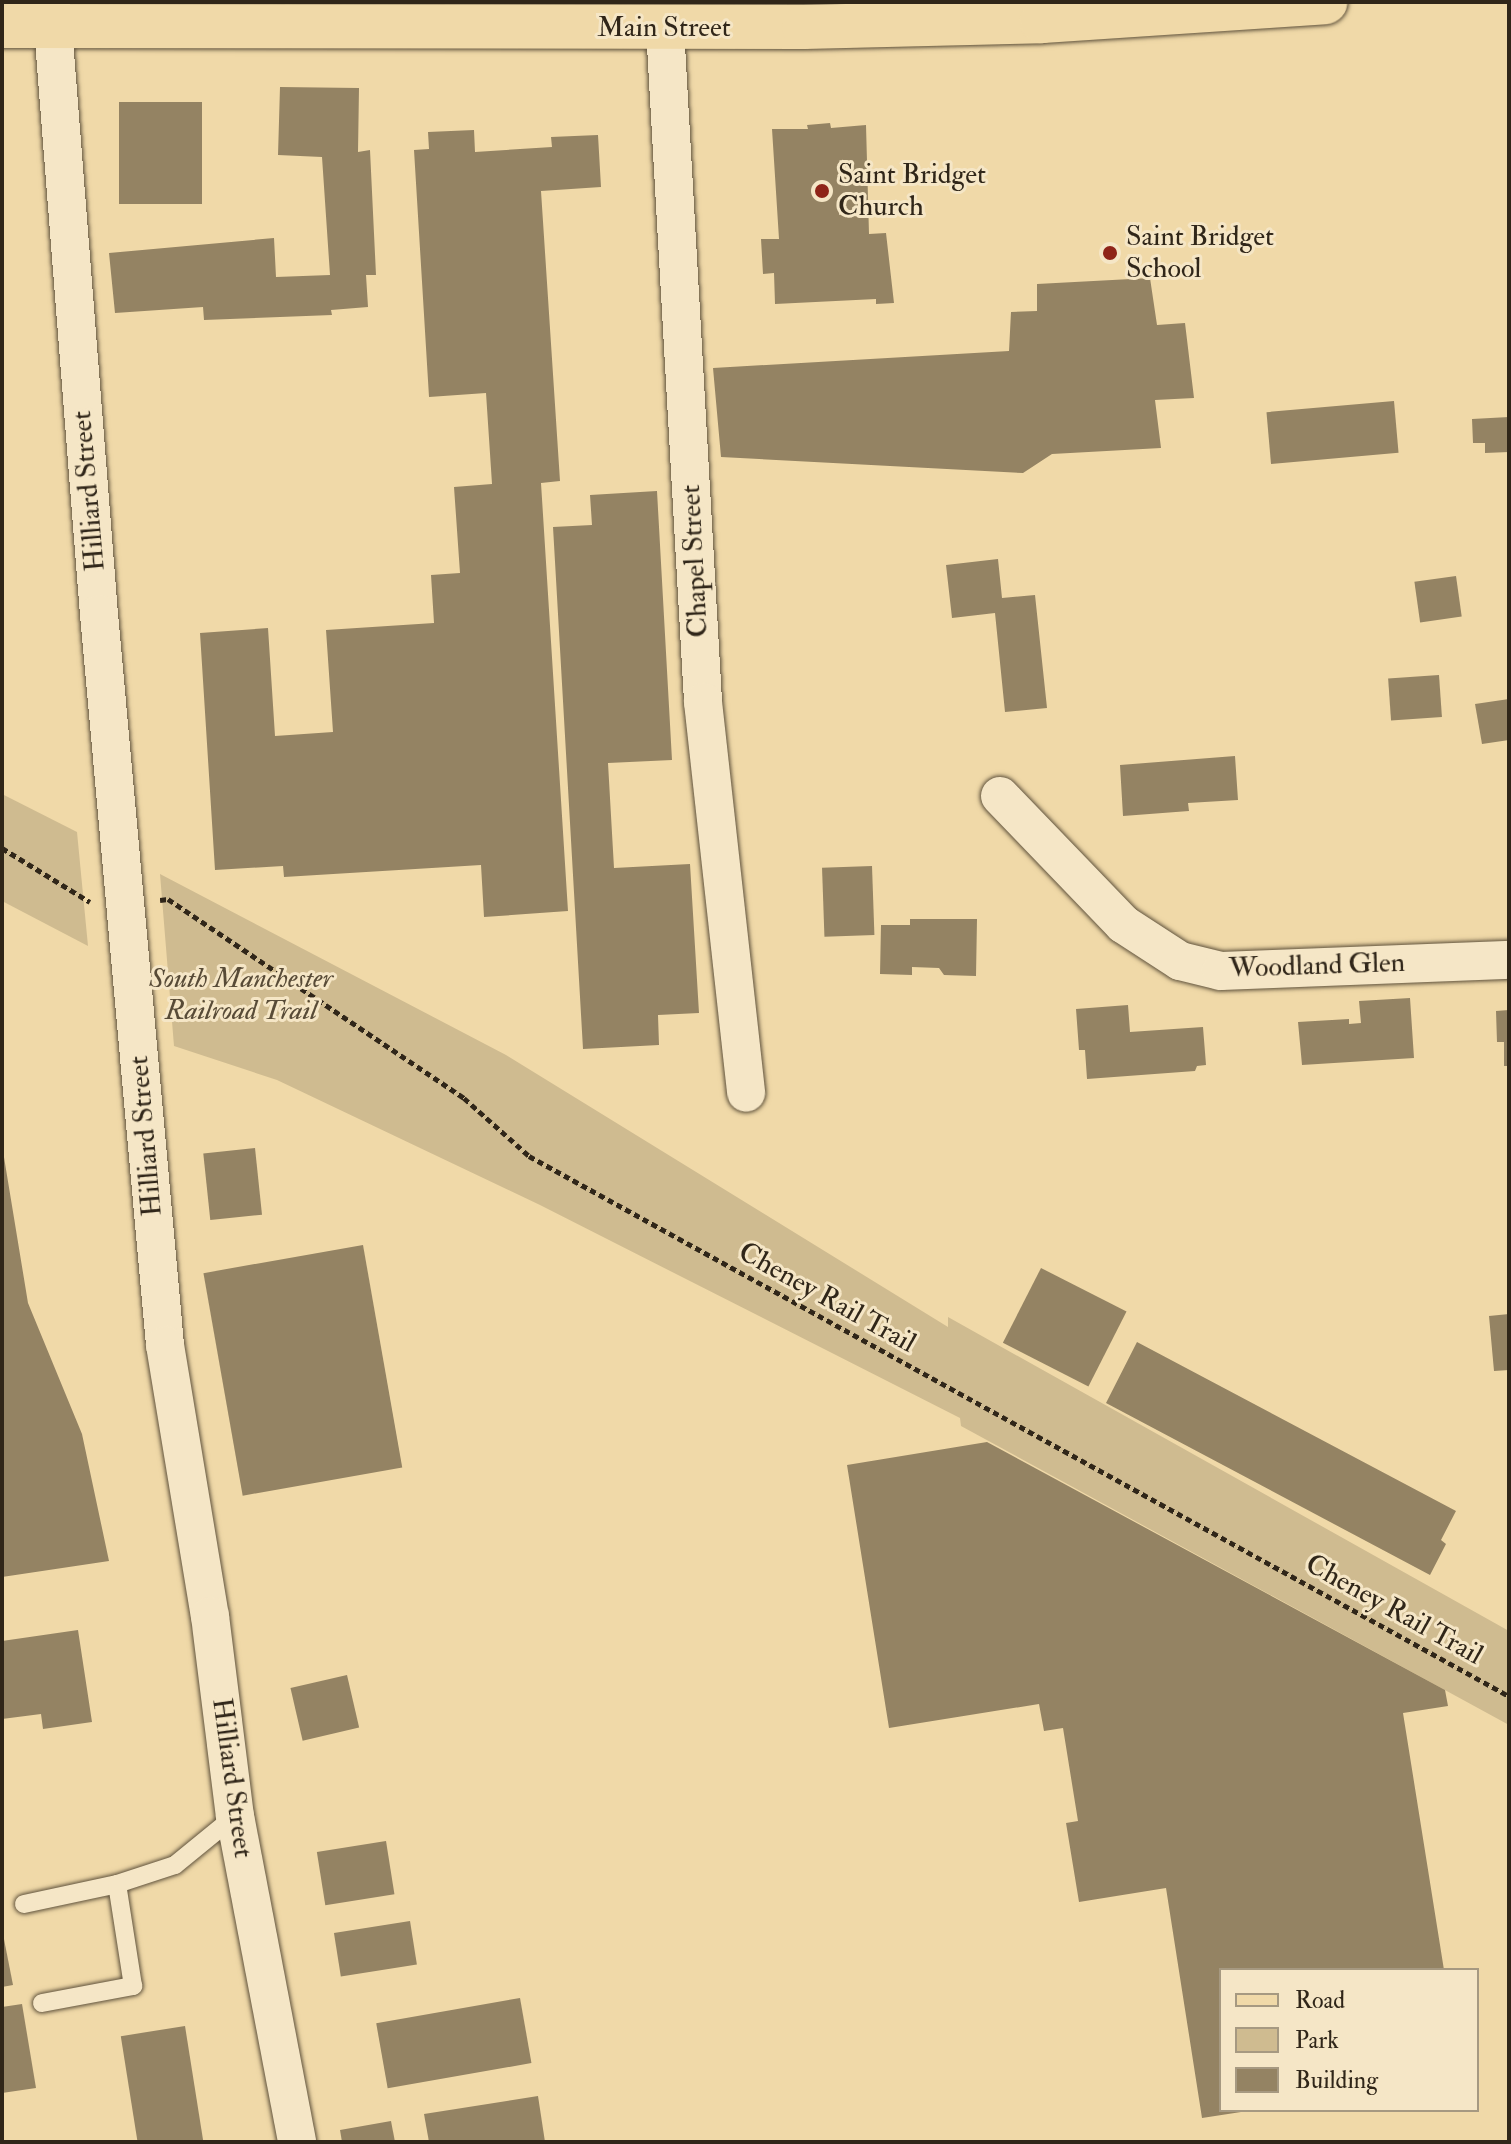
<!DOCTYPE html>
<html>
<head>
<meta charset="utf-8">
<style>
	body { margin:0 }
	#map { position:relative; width:1511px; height:2144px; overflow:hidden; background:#f0d9a8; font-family:"IM FELL Double Pica",serif }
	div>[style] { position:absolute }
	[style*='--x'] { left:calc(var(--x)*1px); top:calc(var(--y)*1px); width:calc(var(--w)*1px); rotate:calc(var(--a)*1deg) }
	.green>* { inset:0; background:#cfbb90 }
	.building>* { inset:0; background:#948363; transform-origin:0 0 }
	.path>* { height:5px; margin-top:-2.5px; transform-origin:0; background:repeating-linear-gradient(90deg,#302619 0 6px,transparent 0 10px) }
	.roads { filter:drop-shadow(0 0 2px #60533d) drop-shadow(0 0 2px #60533d) }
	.service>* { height:18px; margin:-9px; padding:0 9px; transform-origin:9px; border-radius:9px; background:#f5e6c6 }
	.minor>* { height:38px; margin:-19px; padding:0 19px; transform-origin:19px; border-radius:19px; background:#f5e6c6 }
	.primary>* { height:44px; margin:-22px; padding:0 22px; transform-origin:22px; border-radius:22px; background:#f0d9a8 }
	.dots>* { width:22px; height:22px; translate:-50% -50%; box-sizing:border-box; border:4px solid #f5e6c6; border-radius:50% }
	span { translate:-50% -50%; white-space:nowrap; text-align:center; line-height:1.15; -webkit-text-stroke:6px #f5e6c6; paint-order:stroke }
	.street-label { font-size:28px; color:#302619 }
	.poi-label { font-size:28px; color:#302619 }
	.left { translate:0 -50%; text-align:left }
	.park-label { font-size:28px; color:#584b37; font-style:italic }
	.frame { position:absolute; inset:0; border:4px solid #302619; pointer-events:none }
	.legend { position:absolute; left:1219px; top:1968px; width:260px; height:144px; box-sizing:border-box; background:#f5e6c6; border:2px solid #a69981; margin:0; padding:10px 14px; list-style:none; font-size:24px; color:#302619 }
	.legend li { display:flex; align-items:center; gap:16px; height:40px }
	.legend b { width:40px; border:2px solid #a69981 }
</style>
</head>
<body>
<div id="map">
	<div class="green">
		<i style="clip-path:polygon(2px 794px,77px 832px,88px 946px,2px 901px)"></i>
		<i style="clip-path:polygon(160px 874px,506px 1055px,948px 1327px,948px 1317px,1509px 1631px,1509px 1725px,961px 1426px,960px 1418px,540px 1205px,277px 1080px,174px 1046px)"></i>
	</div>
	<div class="building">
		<i style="clip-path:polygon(280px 87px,359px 88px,358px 152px,370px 150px,376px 275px,366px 275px,368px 307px,331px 310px,332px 315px,204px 320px,203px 307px,115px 313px,109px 253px,274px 238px,276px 277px,330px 275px,322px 157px,278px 155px)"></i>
		<i style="left:119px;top:102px;width:83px;height:102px"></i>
		<i style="clip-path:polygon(830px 123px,831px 128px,866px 125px,869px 234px,886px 233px,894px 303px,876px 304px,876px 299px,775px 304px,774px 273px,763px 274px,761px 239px,779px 239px,772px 129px,808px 129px,807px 125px)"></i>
		<i style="clip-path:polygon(474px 130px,475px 152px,552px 147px,551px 137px,598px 135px,601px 187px,541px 191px,560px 481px,541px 483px,568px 911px,484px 917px,481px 865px,284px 877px,283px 866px,215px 870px,200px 633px,268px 628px,275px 736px,333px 732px,326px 630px,434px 623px,431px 575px,460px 573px,454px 487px,492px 484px,486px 393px,429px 397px,414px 150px,429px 149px,428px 132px)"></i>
		<i style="clip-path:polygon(1150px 278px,1157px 325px,1185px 323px,1194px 398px,1155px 400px,1161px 448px,1052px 454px,1023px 473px,721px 457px,713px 368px,1009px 351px,1011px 312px,1037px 311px,1037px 284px)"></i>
		<i style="left:1394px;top:401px;width:52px;height:128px;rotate:85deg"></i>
		<i style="clip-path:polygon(1509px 417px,1509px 452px,1485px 453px,1485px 443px,1473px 443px,1472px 419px)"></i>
		<i style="clip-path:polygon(657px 491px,672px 760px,608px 763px,614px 868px,690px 864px,699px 1013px,658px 1015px,659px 1045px,583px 1049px,553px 527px,592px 525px,590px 495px)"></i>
		<i style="clip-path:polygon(998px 559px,1002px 598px,1035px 595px,1047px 708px,1005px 712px,995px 613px,952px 618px,946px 565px)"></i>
		<i style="left:1456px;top:576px;width:41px;height:42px;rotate:82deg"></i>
		<i style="left:1439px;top:675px;width:42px;height:51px;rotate:86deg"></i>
		<i style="clip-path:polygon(1509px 699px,1509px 740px,1482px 744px,1475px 704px)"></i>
		<i style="clip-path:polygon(1235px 756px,1238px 800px,1188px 803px,1189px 811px,1123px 816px,1120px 765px)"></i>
		<i style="left:872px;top:866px;width:69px;height:50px;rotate:88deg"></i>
		<i style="clip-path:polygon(910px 919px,977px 919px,976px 976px,944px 975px,939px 968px,912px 967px,912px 975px,880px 974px,881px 925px,910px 925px)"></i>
		<i style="clip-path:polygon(1410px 998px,1414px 1058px,1302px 1065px,1298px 1022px,1349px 1019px,1349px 1024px,1361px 1023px,1359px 1001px)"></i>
		<i style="clip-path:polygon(1128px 1005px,1130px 1032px,1203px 1027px,1206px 1065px,1197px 1066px,1195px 1071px,1087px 1079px,1085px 1050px,1079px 1050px,1076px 1009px)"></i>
		<i style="clip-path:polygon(1509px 1010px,1509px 1066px,1504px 1066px,1504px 1042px,1497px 1042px,1496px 1011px)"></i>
		<i style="clip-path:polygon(2px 1145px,28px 1303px,82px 1434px,109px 1561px,2px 1577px)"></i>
		<i style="left:255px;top:1148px;width:67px;height:52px;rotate:84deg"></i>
		<i style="left:363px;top:1245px;width:226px;height:162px;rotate:80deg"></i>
		<i style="left:1041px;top:1268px;width:96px;height:84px;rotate:27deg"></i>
		<i style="clip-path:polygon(1509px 1314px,1509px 1370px,1494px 1371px,1489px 1316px)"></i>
		<i style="clip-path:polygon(1137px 1342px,1456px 1511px,1441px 1540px,1446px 1544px,1430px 1575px,1106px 1403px)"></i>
		<i style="clip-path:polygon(987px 1442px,1445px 1690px,1448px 1706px,1403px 1713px,1444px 1970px,1221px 1970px,1221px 2110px,1241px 2112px,1202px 2118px,1166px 1888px,1079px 1902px,1066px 1823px,1078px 1821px,1063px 1728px,1044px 1731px,1039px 1704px,889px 1728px,847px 1465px)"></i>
		<i style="clip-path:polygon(78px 1630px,92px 1722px,43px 1729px,41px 1714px,2px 1719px,2px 1641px)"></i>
		<i style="left:347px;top:1675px;width:54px;height:58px;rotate:77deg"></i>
		<i style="left:386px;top:1841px;width:54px;height:70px;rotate:81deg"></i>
		<i style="left:410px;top:1921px;width:44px;height:77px;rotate:81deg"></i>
		<i style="clip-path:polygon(2px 1929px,13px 1985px,2px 1987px)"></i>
		<i style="left:520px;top:1998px;width:66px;height:146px;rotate:80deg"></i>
		<i style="clip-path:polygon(22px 2004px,36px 2088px,2px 2093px,2px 2007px)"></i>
		<i style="left:185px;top:2026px;width:117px;height:65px;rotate:81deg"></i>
		<i style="clip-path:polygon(538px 2096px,545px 2142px,429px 2142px,424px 2114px)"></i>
		<i style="clip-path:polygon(391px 2121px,395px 2142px,342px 2142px,340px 2130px)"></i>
	</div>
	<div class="path">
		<i style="--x:2;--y:848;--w:103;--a:31.5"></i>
		<i style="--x:160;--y:900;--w:8;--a:-7"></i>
		<i style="--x:168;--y:899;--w:357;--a:33.9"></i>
		<i style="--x:464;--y:1098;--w:87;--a:41.7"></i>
		<i style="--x:529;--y:1156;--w:1119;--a:28.86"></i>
	</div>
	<div class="roads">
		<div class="service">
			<i style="--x:24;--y:1904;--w:95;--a:-12.1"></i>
			<i style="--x:117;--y:1884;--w:61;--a:-18.1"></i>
			<i style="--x:175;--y:1865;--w:77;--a:-39.2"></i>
			<i style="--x:42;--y:2003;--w:93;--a:-10.6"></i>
			<i style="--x:133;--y:1986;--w:103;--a:-98.9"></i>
		</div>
		<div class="minor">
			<i style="--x:51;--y:2;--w:614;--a:85.52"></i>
			<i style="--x:99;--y:614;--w:734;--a:84.84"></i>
			<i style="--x:165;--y:1345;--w:275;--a:80.6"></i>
			<i style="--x:210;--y:1616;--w:202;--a:82.9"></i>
			<i style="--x:235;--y:1816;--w:332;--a:79.2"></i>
			<i style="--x:665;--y:28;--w:675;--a:86.77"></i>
			<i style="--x:703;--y:702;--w:393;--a:83.7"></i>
			<i style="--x:1000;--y:796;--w:178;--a:46.1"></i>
			<i style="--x:1123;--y:924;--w:68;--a:33"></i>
			<i style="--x:1180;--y:961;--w:42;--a:13.7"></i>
			<i style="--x:1221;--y:971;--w:288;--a:-2.2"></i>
		</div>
		<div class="primary">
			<i style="--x:2;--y:26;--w:802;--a:0.07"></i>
			<i style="--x:804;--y:27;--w:238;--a:-1.4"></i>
			<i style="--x:1042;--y:21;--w:284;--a:-3.8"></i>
		</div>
	</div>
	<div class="dots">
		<i style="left:822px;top:191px;background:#8f2418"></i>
		<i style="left:1110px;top:253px;background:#8f2418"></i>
	</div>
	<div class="street-label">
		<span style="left:664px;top:28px">Main Street</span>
		<span style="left:89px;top:491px;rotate:-95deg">Hilliard Street</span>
		<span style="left:695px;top:561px;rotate:-93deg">Chapel Street</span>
		<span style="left:1317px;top:966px;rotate:-2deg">Woodland Glen</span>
		<span style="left:146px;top:1136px;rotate:-95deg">Hilliard Street</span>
		<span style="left:827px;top:1298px;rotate:29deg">Cheney Rail Trail</span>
		<span style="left:1394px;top:1610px;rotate:29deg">Cheney Rail Trail</span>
		<span style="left:232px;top:1778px;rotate:82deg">Hilliard Street</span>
	</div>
	<div class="poi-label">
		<span class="left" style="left:838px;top:191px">Saint Bridget<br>Church</span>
		<span class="left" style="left:1126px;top:253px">Saint Bridget<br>School</span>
	</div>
	<div class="park-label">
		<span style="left:241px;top:995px">South Manchester<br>Railroad Trail</span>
	</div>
	<div class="frame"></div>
	<ul class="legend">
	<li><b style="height:10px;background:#f0d9a8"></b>Road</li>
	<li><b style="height:22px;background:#cfbb90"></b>Park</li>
	<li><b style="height:22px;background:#948363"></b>Building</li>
	</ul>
</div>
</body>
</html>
